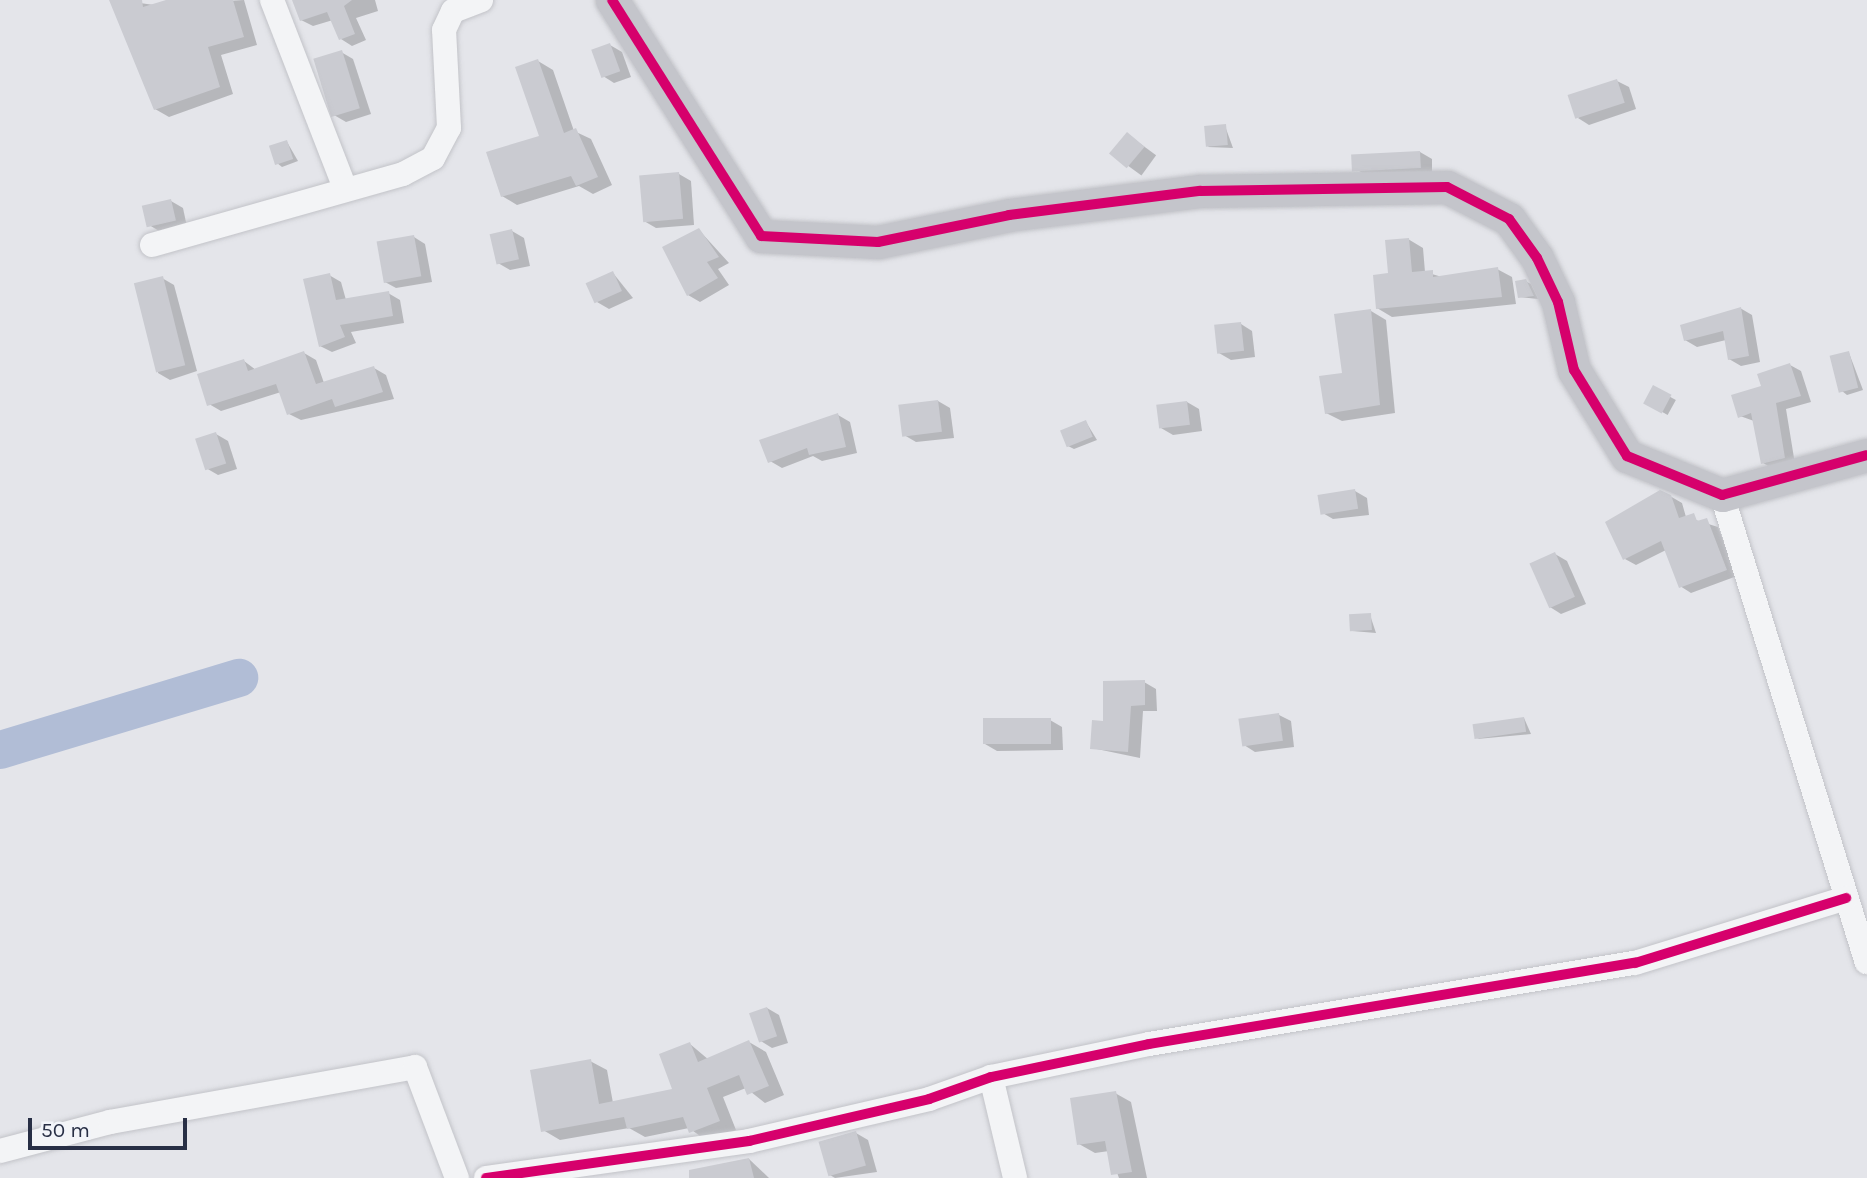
<!DOCTYPE html>
<html>
<head>
<meta charset="utf-8">
<style>
	body { margin:0 }
	#map { position:relative; width:1867px; height:1178px; overflow:hidden; background:#e4e5ea; font-family:Karla,sans-serif }
	div>[style] { position:absolute }
	[style*='--x'] { left:calc(var(--x)*1px); top:calc(var(--y)*1px); width:calc(var(--w)*1px); rotate:calc(var(--a)*1deg) }
	.shadow>* { inset:0; background:#0003; transform-origin:0 0 }
	.river>* { height:38px; margin:-19px; padding:0 19px; transform-origin:19px; border-radius:19px; background:#b1bdd6 }
	.building>* { inset:0; background:#cacbd1; transform-origin:0 0 }
	.roads { filter:drop-shadow(0 0 2px #c2c3c8) drop-shadow(0 0 2px #c2c3c8) }
	.street>* { height:24px; margin:-12px; padding:0 12px; transform-origin:12px; border-radius:12px; background:#f3f4f6 }
	.secondary>* { height:33px; margin:-16.5px; padding:0 16.5px; transform-origin:16.5px; border-radius:16.5px; background:#c4c5cb }
	.cycleway>* { height:10px; margin:-5px; padding:0 5px; transform-origin:5px; border-radius:5px; background:#d6006c }
	span { translate:-50% -50%; white-space:nowrap; text-align:center; line-height:1.15; -webkit-text-stroke:5px #f2f4f9; paint-order:stroke }
	.scale { position:absolute; left:28px; top:1118px; width:159px; height:32px; box-sizing:border-box; border:4px solid #282f45; border-top:0; padding-left:9px; font-size:21px; line-height:24px; white-space:nowrap; color:#282f45; -webkit-text-stroke:5px #f2f4f9; paint-order:stroke }
</style>
</head>
<body>
<div id="map">
	<div class="shadow">
		<i style="clip-path:polygon(119px 0,154px 5px,244px 0,257px 45px,221px 55px,233px 94px,169px 117px,155px 109px)"></i>
		<i style="clip-path:polygon(293px 0,375px 0,378px 11px,356px 18px,366px 40px,352px 46px,341px 39px,333px 20px,313px 26px,301px 20px)"></i>
		<i style="clip-path:polygon(610px 45px,622px 52px,631px 77px,614px 83px,603px 76px)"></i>
		<i style="clip-path:polygon(341px 52px,353px 59px,371px 114px,346px 122px,334px 115px)"></i>
		<i style="clip-path:polygon(538px 61px,553px 70px,574px 131px,591px 139px,612px 185px,593px 194px,579px 186px,517px 205px,502px 196px,542px 137px)"></i>
		<i style="clip-path:polygon(1617px 81px,1629px 87px,1636px 109px,1589px 125px,1578px 118px)"></i>
		<i style="clip-path:polygon(1225px 126px,1233px 148px,1208px 147px)"></i>
		<i style="left:1127px;top:134px;width:36px;height:25px;rotate:36deg"></i>
		<i style="clip-path:polygon(287px 142px,298px 161px,282px 167px,277px 163px)"></i>
		<i style="clip-path:polygon(1420px 152px,1432px 159px,1432px 174px,1366px 175px,1354px 168px)"></i>
		<i style="clip-path:polygon(679px 174px,691px 181px,694px 225px,656px 228px,644px 221px)"></i>
		<i style="clip-path:polygon(171px 201px,183px 208px,187px 227px,161px 232px,149px 225px)"></i>
		<i style="clip-path:polygon(699px 230px,729px 263px,718px 269px,729px 285px,700px 302px,688px 295px)"></i>
		<i style="clip-path:polygon(512px 231px,524px 238px,530px 266px,510px 270px,498px 263px)"></i>
		<i style="clip-path:polygon(414px 237px,425px 244px,432px 282px,396px 288px,385px 282px)"></i>
		<i style="clip-path:polygon(1408px 239px,1423px 248px,1425px 272px,1442px 277px,1497px 269px,1512px 277px,1516px 304px,1392px 317px,1377px 308px)"></i>
		<i style="clip-path:polygon(613px 273px,633px 298px,609px 309px,597px 302px)"></i>
		<i style="clip-path:polygon(329px 275px,341px 282px,346px 300px,388px 293px,400px 300px,404px 323px,351px 332px,356px 343px,332px 352px,320px 346px)"></i>
		<i style="clip-path:polygon(162px 278px,174px 285px,197px 371px,170px 380px,158px 373px)"></i>
		<i style="clip-path:polygon(1525px 281px,1531px 284px,1538px 299px,1520px 297px)"></i>
		<i style="clip-path:polygon(1740px 308px,1752px 315px,1760px 362px,1741px 366px,1729px 359px,1726px 340px,1697px 347px,1685px 340px)"></i>
		<i style="clip-path:polygon(1371px 311px,1386px 320px,1395px 413px,1342px 421px,1326px 413px)"></i>
		<i style="clip-path:polygon(1241px 324px,1252px 331px,1255px 357px,1231px 360px,1219px 353px)"></i>
		<i style="clip-path:polygon(304px 353px,316px 360px,324px 383px,374px 368px,386px 375px,394px 399px,301px 420px,289px 414px,281px 392px,221px 411px,209px 404px,244px 361px,256px 370px)"></i>
		<i style="clip-path:polygon(1849px 353px,1863px 390px,1847px 395px,1842px 391px)"></i>
		<i style="clip-path:polygon(1790px 365px,1801px 371px,1811px 402px,1786px 409px,1795px 464px,1774px 469px,1763px 463px,1754px 421px,1740px 416px)"></i>
		<i style="left:1654px;top:388px;width:25px;height:17px;rotate:29deg"></i>
		<i style="clip-path:polygon(938px 401px,950px 408px,954px 438px,916px 442px,904px 435px)"></i>
		<i style="clip-path:polygon(1187px 402px,1199px 409px,1202px 431px,1173px 435px,1161px 428px)"></i>
		<i style="clip-path:polygon(838px 415px,850px 422px,857px 453px,822px 461px,813px 456px,782px 468px,770px 461px)"></i>
		<i style="clip-path:polygon(1086px 422px,1097px 440px,1074px 449px,1068px 446px)"></i>
		<i style="clip-path:polygon(216px 434px,228px 441px,237px 469px,218px 475px,206px 468px)"></i>
		<i style="clip-path:polygon(1355px 491px,1367px 498px,1369px 515px,1333px 519px,1321px 512px)"></i>
		<i style="clip-path:polygon(1670px 496px,1682px 503px,1686px 517px,1718px 527px,1737px 576px,1691px 593px,1680px 586px,1666px 550px,1636px 565px,1625px 559px)"></i>
		<i style="clip-path:polygon(1555px 554px,1567px 561px,1586px 604px,1561px 614px,1550px 607px)"></i>
		<i style="clip-path:polygon(1370px 615px,1376px 633px,1352px 631px)"></i>
		<i style="clip-path:polygon(1144px 682px,1156px 689px,1157px 711px,1143px 711px,1140px 758px,1092px 748px,1105px 723px)"></i>
		<i style="clip-path:polygon(1279px 715px,1291px 721px,1294px 747px,1255px 752px,1244px 745px)"></i>
		<i style="clip-path:polygon(1524px 718px,1531px 734px,1477px 739px)"></i>
		<i style="clip-path:polygon(1050px 720px,1062px 727px,1063px 750px,997px 751px,985px 744px)"></i>
		<i style="clip-path:polygon(767px 1008px,779px 1015px,788px 1043px,772px 1048px,761px 1041px)"></i>
		<i style="clip-path:polygon(749px 1042px,766px 1052px,784px 1095px,765px 1103px,746px 1088px,723px 1097px,736px 1130px,707px 1141px,689px 1128px,645px 1137px,629px 1128px,560px 1140px,543px 1130px,590px 1061px,607px 1070px,613px 1103px,674px 1090px,690px 1044px,709px 1060px)"></i>
		<i style="clip-path:polygon(1115px 1093px,1131px 1102px,1147px 1178px,1119px 1178px,1109px 1151px,1095px 1153px,1079px 1144px)"></i>
		<i style="clip-path:polygon(856px 1133px,868px 1140px,877px 1172px,835px 1178px,830px 1175px)"></i>
		<i style="clip-path:polygon(749px 1159px,769px 1178px,716px 1178px)"></i>
	</div>
	<div class="river">
		<i style="--x:0;--y:750;--w:250;--a:-16.8"></i>
	</div>
	<div class="building">
		<i style="clip-path:polygon(109px 0,142px 0,143px 7px,166px 0,233px 0,244px 37px,208px 47px,220px 87px,154px 110px)"></i>
		<i style="clip-path:polygon(292px 0,352px 0,344px 6px,355px 34px,339px 40px,327px 12px,300px 21px)"></i>
		<i style="left:610px;top:43px;width:30px;height:20px;rotate:70deg"></i>
		<i style="left:342px;top:50px;width:61px;height:30px;rotate:73deg"></i>
		<i style="clip-path:polygon(538px 59px,564px 133px,576px 128px,598px 177px,576px 186px,571px 176px,501px 197px,486px 152px,539px 136px,515px 67px)"></i>
		<i style="left:1617px;top:79px;width:25px;height:52px;rotate:72deg"></i>
		<i style="left:1226px;top:124px;width:21px;height:22px;rotate:85deg"></i>
		<i style="left:1127px;top:132px;width:23px;height:28px;rotate:40deg"></i>
		<i style="left:287px;top:140px;width:20px;height:19px;rotate:72deg"></i>
		<i style="left:1420px;top:151px;width:17px;height:69px;rotate:87deg"></i>
		<i style="left:679px;top:172px;width:47px;height:40px;rotate:85deg"></i>
		<i style="left:171px;top:199px;width:22px;height:30px;rotate:77deg"></i>
		<i style="clip-path:polygon(699px 228px,719px 257px,707px 262px,718px 278px,687px 296px,662px 247px)"></i>
		<i style="left:512px;top:229px;width:31px;height:23px;rotate:77deg"></i>
		<i style="left:414px;top:235px;width:42px;height:38px;rotate:80deg"></i>
		<i style="clip-path:polygon(1409px 238px,1412px 272px,1433px 270px,1433px 277px,1498px 267px,1502px 297px,1376px 309px,1373px 275px,1388px 273px,1385px 240px)"></i>
		<i style="left:613px;top:271px;width:22px;height:30px;rotate:66deg"></i>
		<i style="clip-path:polygon(330px 273px,336px 300px,389px 291px,393px 316px,340px 325px,345px 337px,319px 347px,303px 279px)"></i>
		<i style="left:163px;top:276px;width:92px;height:30px;rotate:76deg"></i>
		<i style="clip-path:polygon(1526px 279px,1534px 296px,1518px 298px,1515px 281px)"></i>
		<i style="clip-path:polygon(1741px 307px,1749px 356px,1728px 360px,1723px 331px,1684px 341px,1680px 325px)"></i>
		<i style="clip-path:polygon(1371px 309px,1380px 405px,1325px 414px,1319px 376px,1342px 373px,1334px 314px)"></i>
		<i style="left:1241px;top:322px;width:29px;height:27px;rotate:84deg"></i>
		<i style="clip-path:polygon(304px 351px,316px 384px,374px 366px,383px 392px,335px 407px,332px 399px,287px 415px,276px 384px,207px 406px,197px 374px,244px 359px,248px 371px)"></i>
		<i style="left:1849px;top:351px;width:38px;height:20px;rotate:76deg"></i>
		<i style="clip-path:polygon(1790px 363px,1801px 396px,1776px 403px,1785px 458px,1761px 464px,1751px 413px,1738px 418px,1731px 395px,1761px 386px,1757px 374px)"></i>
		<i style="left:1653px;top:385px;width:21px;height:21px;rotate:28deg"></i>
		<i style="left:938px;top:400px;width:32px;height:40px;rotate:83deg"></i>
		<i style="left:1187px;top:401px;width:24px;height:31px;rotate:83deg"></i>
		<i style="clip-path:polygon(838px 413px,846px 447px,809px 455px,807px 448px,768px 463px,759px 440px)"></i>
		<i style="left:1086px;top:420px;width:18px;height:28px;rotate:68deg"></i>
		<i style="left:216px;top:432px;width:33px;height:22px;rotate:72deg"></i>
		<i style="left:1355px;top:489px;width:20px;height:38px;rotate:81deg"></i>
		<i style="clip-path:polygon(1660px 490px,1671px 495px,1679px 518px,1694px 513px,1697px 521px,1707px 518px,1727px 570px,1679px 588px,1661px 541px,1623px 560px,1605px 522px)"></i>
		<i style="left:1555px;top:552px;width:49px;height:28px;rotate:66deg"></i>
		<i style="left:1371px;top:613px;width:17px;height:22px;rotate:87deg"></i>
		<i style="clip-path:polygon(1145px 680px,1145px 705px,1131px 706px,1128px 752px,1090px 749px,1092px 720px,1103px 721px,1103px 681px)"></i>
		<i style="left:1279px;top:713px;width:28px;height:41px;rotate:82deg"></i>
		<i style="left:1524px;top:717px;width:15px;height:52px;rotate:82deg"></i>
		<i style="left:1051px;top:718px;width:26px;height:68px;rotate:90deg"></i>
		<i style="left:767px;top:1007px;width:31px;height:19px;rotate:71deg"></i>
		<i style="clip-path:polygon(749px 1040px,769px 1086px,747px 1095px,739px 1075px,707px 1088px,720px 1121px,689px 1133px,683px 1117px,627px 1129px,624px 1117px,541px 1132px,530px 1070px,591px 1059px,599px 1104px,672px 1089px,659px 1054px,690px 1042px,698px 1062px)"></i>
		<i style="clip-path:polygon(1116px 1091px,1132px 1172px,1111px 1175px,1105px 1141px,1077px 1145px,1070px 1098px)"></i>
		<i style="left:856px;top:1131px;width:36px;height:39px;rotate:74deg"></i>
		<i style="clip-path:polygon(749px 1158px,754px 1178px,689px 1178px,689px 1170px)"></i>
	</div>
	<div class="roads">
		<div class="street">
			<i style="--x:272;--y:0;--w:199;--a:68.8"></i>
			<i style="--x:152;--y:245;--w:261;--a:-15.8"></i>
			<i style="--x:403;--y:174;--w:34;--a:-28"></i>
			<i style="--x:433;--y:158;--w:34;--a:-62"></i>
			<i style="--x:449;--y:128;--w:98;--a:-92.9"></i>
			<i style="--x:444;--y:30;--w:21;--a:-65"></i>
			<i style="--x:453;--y:11;--w:30;--a:-21"></i>
			<i style="--x:1722;--y:495;--w:489;--a:72.8"></i>
			<i style="--x:991;--y:1077;--w:104;--a:76.6"></i>
			<i style="--x:0;--y:1151;--w:114;--a:-14.8"></i>
			<i style="--x:110;--y:1122;--w:310;--a:-10.2"></i>
			<i style="--x:415;--y:1067;--w:119;--a:69.3"></i>
			<i style="--x:486;--y:1178;--w:266;--a:-8"></i>
			<i style="--x:749;--y:1141;--w:185;--a:-13.1"></i>
			<i style="--x:929;--y:1099;--w:66;--a:-19.5"></i>
			<i style="--x:991;--y:1077;--w:161;--a:-11.8"></i>
			<i style="--x:1149;--y:1044;--w:493;--a:-9.5"></i>
			<i style="--x:1635;--y:963;--w:221;--a:-17.1"></i>
		</div>
		<div class="secondary">
			<i style="--x:612;--y:0;--w:279;--a:57.7"></i>
			<i style="--x:761;--y:236;--w:117;--a:2.9"></i>
			<i style="--x:878;--y:242;--w:134;--a:-11.6"></i>
			<i style="--x:1009;--y:215;--w:193;--a:-7.2"></i>
			<i style="--x:1200;--y:191;--w:247;--a:-0.9"></i>
			<i style="--x:1447;--y:187;--w:70;--a:27.3"></i>
			<i style="--x:1509;--y:219;--w:48;--a:54.3"></i>
			<i style="--x:1537;--y:258;--w:49;--a:64.5"></i>
			<i style="--x:1558;--y:302;--w:70;--a:76.8"></i>
			<i style="--x:1574;--y:370;--w:101;--a:58.4"></i>
			<i style="--x:1627;--y:456;--w:103;--a:22.3"></i>
			<i style="--x:1722;--y:495;--w:150;--a:-15.4"></i>
		</div>
	</div>
	<div class="cycleway">
		<i style="--x:612;--y:0;--w:279;--a:57.7"></i>
		<i style="--x:761;--y:236;--w:117;--a:2.9"></i>
		<i style="--x:878;--y:242;--w:134;--a:-11.6"></i>
		<i style="--x:1009;--y:215;--w:193;--a:-7.2"></i>
		<i style="--x:1200;--y:191;--w:247;--a:-0.9"></i>
		<i style="--x:1447;--y:187;--w:70;--a:27.3"></i>
		<i style="--x:1509;--y:219;--w:48;--a:54.3"></i>
		<i style="--x:1537;--y:258;--w:49;--a:64.5"></i>
		<i style="--x:1558;--y:302;--w:70;--a:76.8"></i>
		<i style="--x:1574;--y:370;--w:101;--a:58.4"></i>
		<i style="--x:1627;--y:456;--w:103;--a:22.3"></i>
		<i style="--x:1722;--y:495;--w:150;--a:-15.4"></i>
		<i style="--x:486;--y:1178;--w:266;--a:-8"></i>
		<i style="--x:749;--y:1141;--w:185;--a:-13.1"></i>
		<i style="--x:929;--y:1099;--w:66;--a:-19.5"></i>
		<i style="--x:991;--y:1077;--w:161;--a:-11.8"></i>
		<i style="--x:1149;--y:1044;--w:493;--a:-9.5"></i>
		<i style="--x:1635;--y:963;--w:221;--a:-17.1"></i>
	</div>
	<div class="scale">50 m</div>
</div>
</body>
</html>
